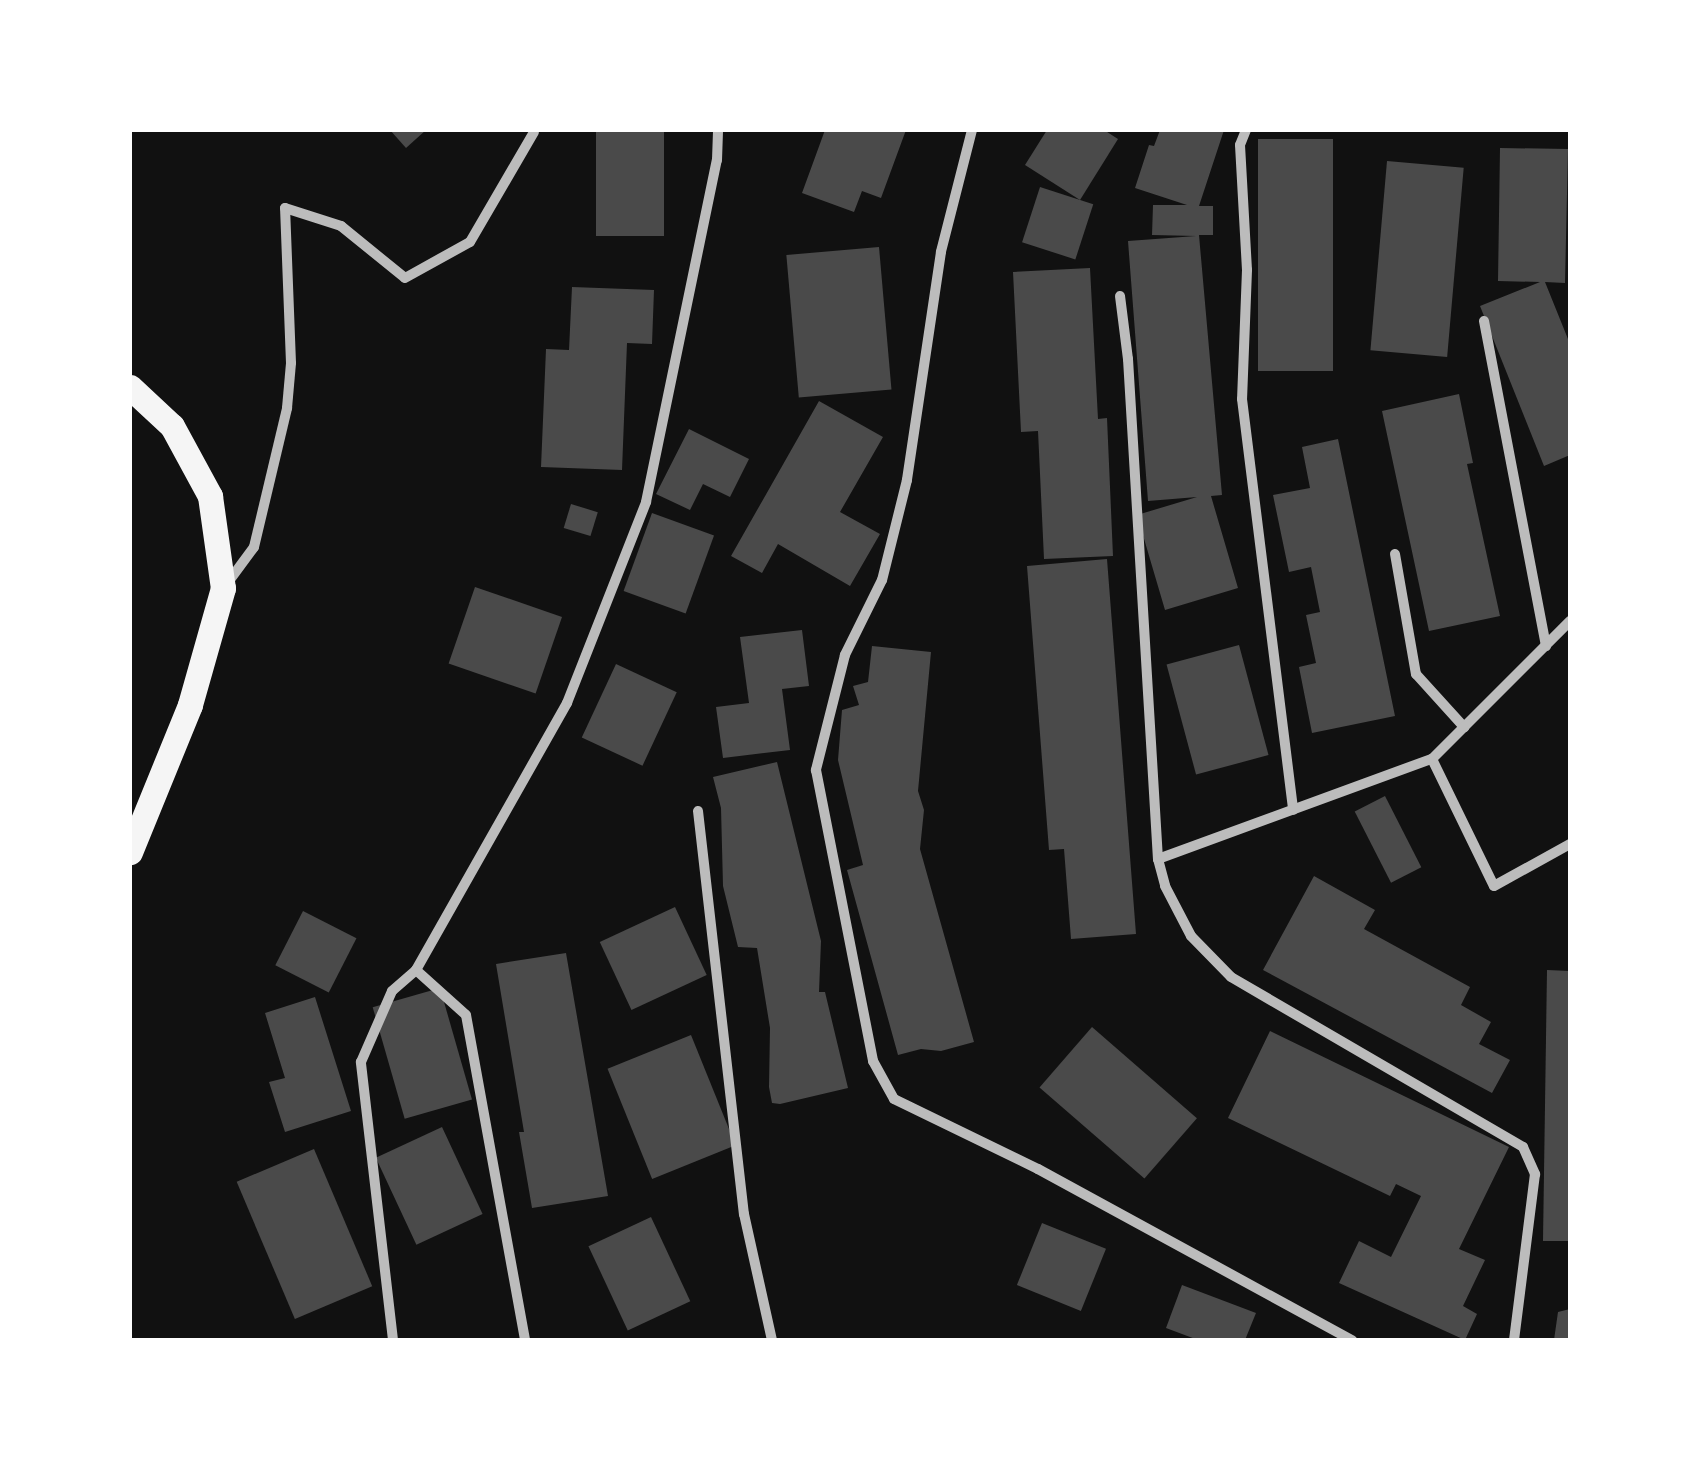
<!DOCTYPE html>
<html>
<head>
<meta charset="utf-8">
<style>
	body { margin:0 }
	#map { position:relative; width:1700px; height:1470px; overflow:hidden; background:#111; font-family:Jost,sans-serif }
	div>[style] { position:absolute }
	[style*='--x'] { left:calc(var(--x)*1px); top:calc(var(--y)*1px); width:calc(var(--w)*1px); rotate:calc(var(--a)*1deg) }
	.building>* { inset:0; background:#4a4a4a; transform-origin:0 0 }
	.minor>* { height:10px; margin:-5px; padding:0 5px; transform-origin:5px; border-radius:5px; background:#bcbcbc }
	.primary>* { height:25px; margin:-12.5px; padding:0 12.5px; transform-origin:12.5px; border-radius:12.5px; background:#f5f5f5 }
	span { translate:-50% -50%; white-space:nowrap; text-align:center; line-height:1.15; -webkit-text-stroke:8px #fff; paint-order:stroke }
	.frame { position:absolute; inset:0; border:132px solid #fff; pointer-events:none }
</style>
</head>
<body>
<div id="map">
	<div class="building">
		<i style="clip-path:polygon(390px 130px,426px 130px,406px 148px)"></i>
		<i style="left:596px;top:130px;width:68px;height:106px"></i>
		<i style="clip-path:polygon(825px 130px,906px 130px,881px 198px,862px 191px,854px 212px,802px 193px)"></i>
		<i style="clip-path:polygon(1047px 130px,1104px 130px,1118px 139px,1080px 200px,1025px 165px)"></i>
		<i style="clip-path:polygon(1160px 130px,1224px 130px,1199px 206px,1213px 206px,1213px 235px,1199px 235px,1222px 495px,1211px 496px,1238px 588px,1165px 610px,1137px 515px,1197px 497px,1148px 501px,1128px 241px,1196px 236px,1152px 235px,1153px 205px,1187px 205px,1135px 188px,1149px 145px,1154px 146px)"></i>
		<i style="left:1258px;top:139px;width:75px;height:232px"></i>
		<i style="clip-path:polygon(1500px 148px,1568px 149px,1565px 283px,1545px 282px,1570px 344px,1570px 455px,1544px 466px,1480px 306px,1540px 282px,1498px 281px)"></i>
		<i style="left:1387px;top:161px;width:77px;height:190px;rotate:5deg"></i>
		<i style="left:1040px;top:187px;width:56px;height:58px;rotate:18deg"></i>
		<i style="left:879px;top:247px;width:143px;height:93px;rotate:85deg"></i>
		<i style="clip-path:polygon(1090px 268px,1098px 419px,1107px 418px,1113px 556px,1044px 559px,1038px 431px,1021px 432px,1013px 272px)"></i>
		<i style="clip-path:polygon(572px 287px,654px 290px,652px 344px,627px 343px,622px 470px,541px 467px,546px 349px,569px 350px)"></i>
		<i style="clip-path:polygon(1459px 394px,1473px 463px,1467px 464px,1500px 616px,1429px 631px,1382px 411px)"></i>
		<i style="clip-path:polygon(819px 401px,883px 437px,840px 512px,880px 534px,850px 586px,778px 544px,762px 573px,731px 556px)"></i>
		<i style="clip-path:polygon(689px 429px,749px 459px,730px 497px,703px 484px,690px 510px,656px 494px)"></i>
		<i style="clip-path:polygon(1338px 439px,1395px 716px,1312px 733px,1299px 667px,1316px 663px,1306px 615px,1320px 612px,1311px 567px,1289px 572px,1273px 495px,1310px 488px,1302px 447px)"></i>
		<i style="left:571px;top:504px;width:28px;height:25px;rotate:17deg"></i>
		<i style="left:652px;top:513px;width:66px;height:83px;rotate:20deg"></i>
		<i style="clip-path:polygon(1107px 559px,1136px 934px,1071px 939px,1064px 849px,1049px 850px,1027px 566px)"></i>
		<i style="left:475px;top:587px;width:92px;height:81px;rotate:19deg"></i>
		<i style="clip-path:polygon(802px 630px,809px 686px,782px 689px,790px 750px,723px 758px,716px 707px,749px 703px,740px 637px)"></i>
		<i style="left:1239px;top:645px;width:114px;height:75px;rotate:75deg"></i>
		<i style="clip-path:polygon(872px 646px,931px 652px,918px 791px,924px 810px,920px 849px,974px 1042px,941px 1051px,921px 1049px,898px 1055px,847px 870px,863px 865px,838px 760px,842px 710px,859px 705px,853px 686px,868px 682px)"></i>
		<i style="left:616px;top:664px;width:67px;height:81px;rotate:25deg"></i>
		<i style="clip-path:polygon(777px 762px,821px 941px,819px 992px,825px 992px,848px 1088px,780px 1104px,772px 1103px,769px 1087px,770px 1028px,757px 948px,738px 947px,723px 886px,721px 808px,713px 777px)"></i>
		<i style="left:1385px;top:796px;width:80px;height:34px;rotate:63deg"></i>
		<i style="clip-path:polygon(1314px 876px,1375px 910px,1364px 929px,1470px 987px,1461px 1005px,1491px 1022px,1479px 1044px,1510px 1060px,1492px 1093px,1263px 970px)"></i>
		<i style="left:675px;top:907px;width:75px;height:83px;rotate:65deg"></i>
		<i style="left:303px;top:911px;width:60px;height:61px;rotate:27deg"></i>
		<i style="clip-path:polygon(566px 953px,608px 1196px,532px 1208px,519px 1132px,524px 1132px,496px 964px)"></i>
		<i style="clip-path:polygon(1547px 970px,1570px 971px,1570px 1241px,1543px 1241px)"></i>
		<i style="left:440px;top:988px;width:116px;height:70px;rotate:74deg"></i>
		<i style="clip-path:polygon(315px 997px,351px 1111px,285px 1132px,269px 1082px,285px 1078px,265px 1013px)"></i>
		<i style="left:1092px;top:1027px;width:139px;height:80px;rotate:41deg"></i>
		<i style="clip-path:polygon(1270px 1031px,1509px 1147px,1459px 1249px,1485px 1260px,1463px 1306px,1477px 1314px,1465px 1340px,1339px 1283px,1359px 1241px,1391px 1257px,1421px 1196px,1396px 1184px,1390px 1196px,1228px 1118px)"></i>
		<i style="left:691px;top:1035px;width:119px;height:90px;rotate:68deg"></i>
		<i style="left:442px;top:1127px;width:96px;height:73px;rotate:65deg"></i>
		<i style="left:314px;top:1149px;width:149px;height:84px;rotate:67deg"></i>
		<i style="left:651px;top:1217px;width:93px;height:69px;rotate:65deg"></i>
		<i style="left:1042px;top:1223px;width:69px;height:67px;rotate:22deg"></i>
		<i style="clip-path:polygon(1182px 1285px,1256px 1313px,1245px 1340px,1198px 1340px,1166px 1328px)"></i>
		<i style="clip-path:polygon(1570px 1309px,1570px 1340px,1554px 1340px,1558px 1312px)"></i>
	</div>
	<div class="minor">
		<i style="--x:972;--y:130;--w:126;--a:104.3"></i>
		<i style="--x:941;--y:252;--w:231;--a:98.5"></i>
		<i style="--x:907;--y:480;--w:103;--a:104"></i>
		<i style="--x:882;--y:580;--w:84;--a:116.3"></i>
		<i style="--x:845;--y:655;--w:119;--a:104.2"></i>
		<i style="--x:816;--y:770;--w:297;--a:78.9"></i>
		<i style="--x:873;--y:1061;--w:43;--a:61.1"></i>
		<i style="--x:894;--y:1099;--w:160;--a:25.9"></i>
		<i style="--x:1038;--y:1169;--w:358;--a:28.6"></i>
		<i style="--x:1246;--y:130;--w:16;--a:112"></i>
		<i style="--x:1240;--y:145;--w:125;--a:86.8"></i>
		<i style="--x:1247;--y:270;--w:129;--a:92.2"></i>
		<i style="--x:1242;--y:399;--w:414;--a:82.9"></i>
		<i style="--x:1120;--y:296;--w:64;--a:82.8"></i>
		<i style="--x:1128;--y:359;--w:501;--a:86.57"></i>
		<i style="--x:1158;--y:859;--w:28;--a:75"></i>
		<i style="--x:1165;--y:886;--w:56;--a:62.5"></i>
		<i style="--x:1191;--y:936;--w:57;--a:45.7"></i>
		<i style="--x:1231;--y:977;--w:338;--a:30.2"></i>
		<i style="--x:1523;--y:1147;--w:30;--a:66"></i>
		<i style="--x:1535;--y:1174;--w:167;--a:97.2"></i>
		<i style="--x:1484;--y:321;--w:331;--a:79.2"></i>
		<i style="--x:1395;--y:554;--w:122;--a:80.1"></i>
		<i style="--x:1416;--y:674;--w:72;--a:47.8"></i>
		<i style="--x:226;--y:585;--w:47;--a:-53.6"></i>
		<i style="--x:254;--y:547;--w:143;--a:-76.6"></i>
		<i style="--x:287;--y:408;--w:45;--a:-84.9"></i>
		<i style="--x:291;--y:363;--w:155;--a:-92.2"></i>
		<i style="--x:285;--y:208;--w:59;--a:17.8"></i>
		<i style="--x:341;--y:226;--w:82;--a:39.1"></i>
		<i style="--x:405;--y:278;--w:74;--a:-29"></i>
		<i style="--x:470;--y:242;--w:127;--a:-59.8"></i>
		<i style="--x:1432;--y:759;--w:141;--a:64"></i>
		<i style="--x:1494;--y:886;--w:87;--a:-28.9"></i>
		<i style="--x:698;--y:811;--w:406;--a:83.5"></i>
		<i style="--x:744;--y:1214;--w:129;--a:77.5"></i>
		<i style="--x:1158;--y:859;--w:292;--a:-20.1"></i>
		<i style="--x:1432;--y:759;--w:195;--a:-45"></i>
		<i style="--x:416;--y:970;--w:67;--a:42"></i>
		<i style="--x:466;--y:1015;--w:330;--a:79.7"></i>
		<i style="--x:393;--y:1340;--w:280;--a:-96.6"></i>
		<i style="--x:361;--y:1062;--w:77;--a:-66.4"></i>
		<i style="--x:392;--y:991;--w:32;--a:-41"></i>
		<i style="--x:416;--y:970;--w:307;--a:-60.5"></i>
		<i style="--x:567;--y:703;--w:216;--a:-68.5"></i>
		<i style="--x:646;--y:502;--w:349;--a:-78.3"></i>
		<i style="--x:717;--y:160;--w:30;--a:-88"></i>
	</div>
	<div class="primary">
		<i style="--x:130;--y:387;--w:57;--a:42.9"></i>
		<i style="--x:172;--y:426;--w:80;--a:61.5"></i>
		<i style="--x:210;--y:496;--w:93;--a:82"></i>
		<i style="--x:223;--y:588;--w:122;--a:105.8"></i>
		<i style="--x:190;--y:705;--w:159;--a:112.2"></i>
	</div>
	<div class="frame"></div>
</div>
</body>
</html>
